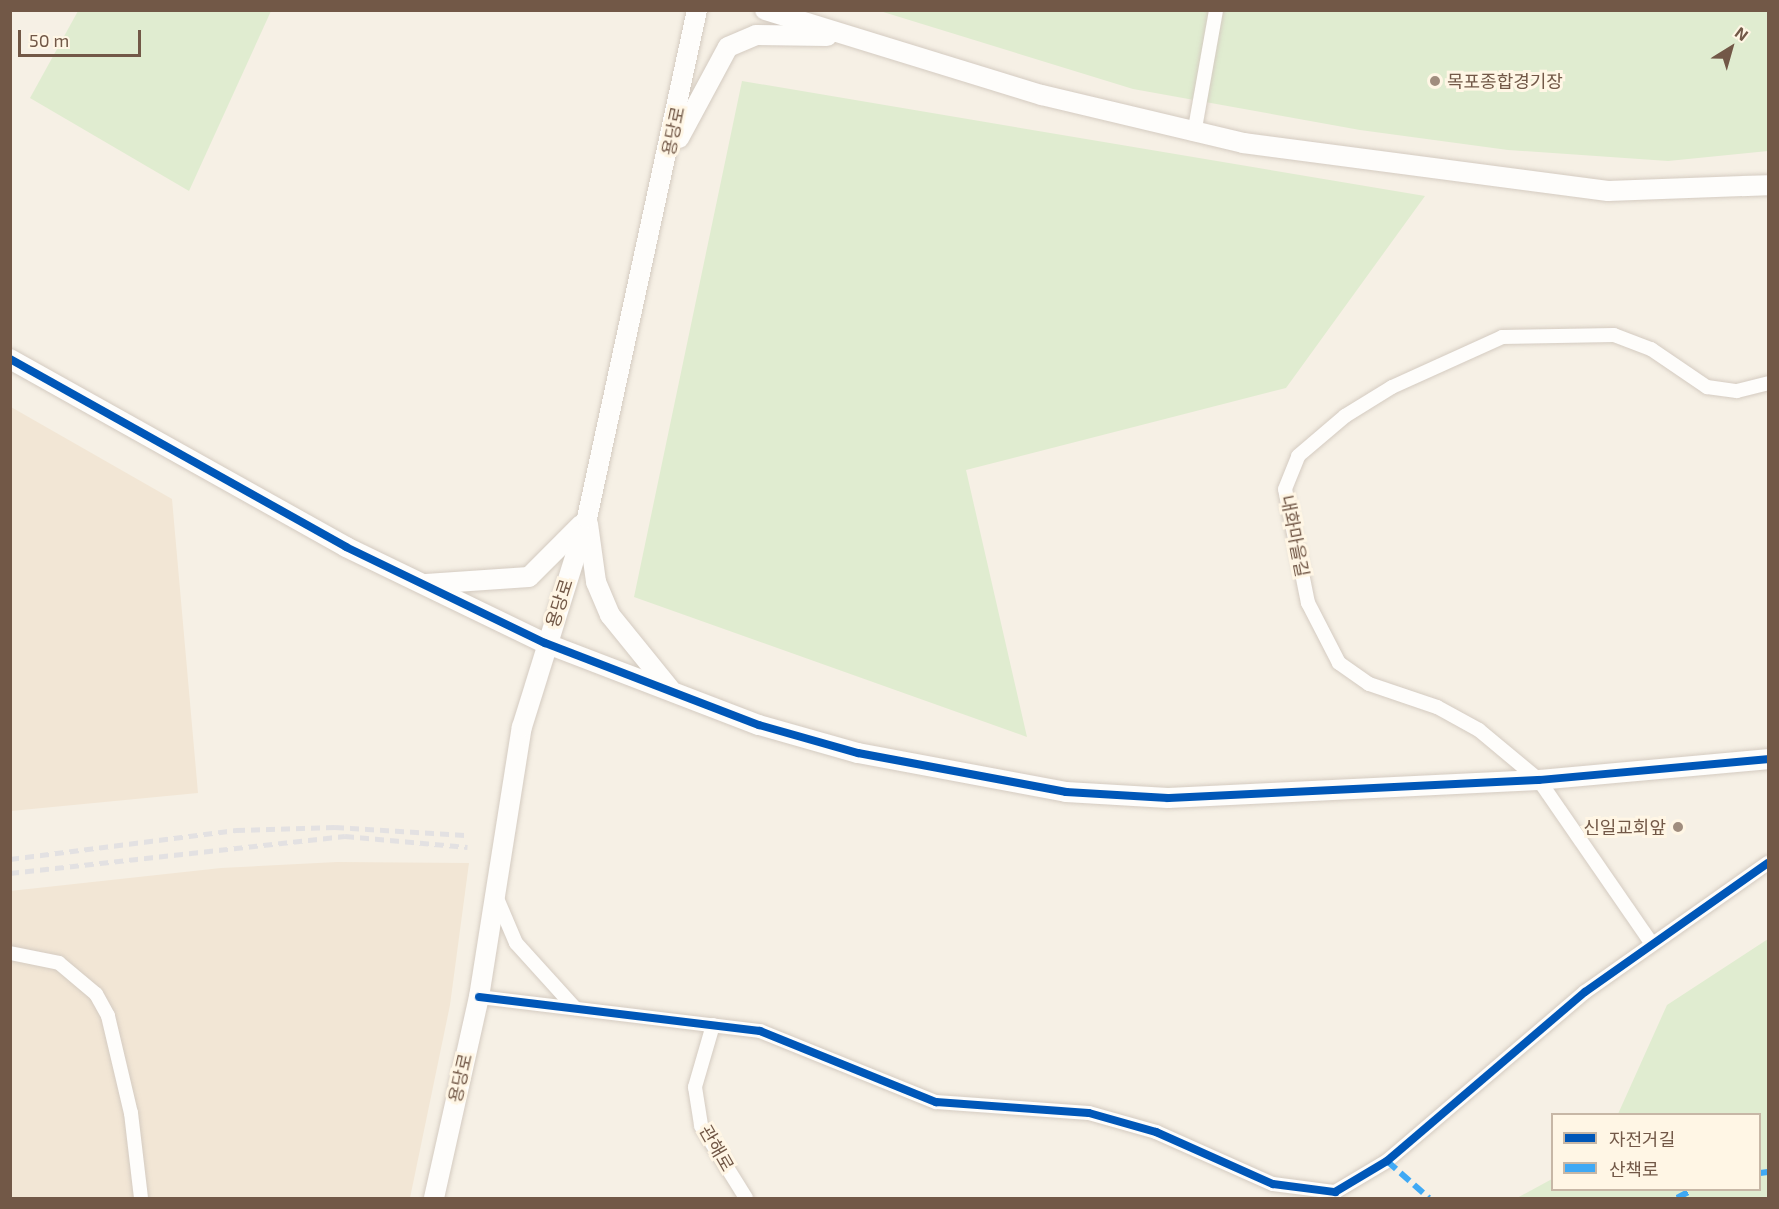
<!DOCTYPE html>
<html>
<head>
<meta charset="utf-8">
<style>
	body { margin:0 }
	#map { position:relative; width:1779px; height:1209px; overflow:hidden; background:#f6f0e5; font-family:"Exo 2","Noto Sans KR",sans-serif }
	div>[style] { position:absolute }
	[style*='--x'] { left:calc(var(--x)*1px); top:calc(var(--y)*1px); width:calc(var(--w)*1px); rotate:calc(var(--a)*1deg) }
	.residential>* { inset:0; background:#f2e6d5 }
	.green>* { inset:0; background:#e0ecd0 }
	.roads { filter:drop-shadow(0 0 2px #d4cbc1) drop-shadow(0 0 2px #d4cbc1) }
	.street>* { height:14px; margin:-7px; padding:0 7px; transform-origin:7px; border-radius:7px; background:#fefdfb }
	.secondary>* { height:20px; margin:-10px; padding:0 10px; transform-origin:10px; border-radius:10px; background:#fefdfb }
	.rail>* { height:4.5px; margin-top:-2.25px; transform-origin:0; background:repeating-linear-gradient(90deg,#e3e1e2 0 9px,transparent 0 15px) }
	.quiet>* { height:6px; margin-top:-3px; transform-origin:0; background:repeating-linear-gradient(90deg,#3fa9f5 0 12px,transparent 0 18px) }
	.cycleway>* { height:8px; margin:-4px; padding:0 4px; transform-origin:4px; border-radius:4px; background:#0057b8 }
	.dots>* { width:16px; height:16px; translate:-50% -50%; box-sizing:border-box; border:3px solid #fff6e5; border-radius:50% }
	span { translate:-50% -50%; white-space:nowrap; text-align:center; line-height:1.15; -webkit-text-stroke:6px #fff6e5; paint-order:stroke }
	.poi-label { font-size:18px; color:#725847 }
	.left { translate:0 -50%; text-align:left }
	.right { translate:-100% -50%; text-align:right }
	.street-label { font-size:18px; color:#725847 }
	.frame { position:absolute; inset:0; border:12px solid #725847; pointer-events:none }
	.legend { position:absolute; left:1551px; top:1113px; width:210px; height:78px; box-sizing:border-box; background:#fff6e5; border:2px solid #c7b7a6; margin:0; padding:8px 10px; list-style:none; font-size:18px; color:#725847 }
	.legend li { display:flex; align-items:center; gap:12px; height:30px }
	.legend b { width:30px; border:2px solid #c7b7a6 }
	.north { position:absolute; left:1701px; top:18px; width:60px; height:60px; -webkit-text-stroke:4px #fff6e5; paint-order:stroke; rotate:37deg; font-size:16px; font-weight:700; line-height:24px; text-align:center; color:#725847 }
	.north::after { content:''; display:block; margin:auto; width:21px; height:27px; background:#725847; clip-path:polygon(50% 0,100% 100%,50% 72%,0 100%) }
	.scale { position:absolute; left:18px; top:30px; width:123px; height:27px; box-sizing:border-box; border:3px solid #725847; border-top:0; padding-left:8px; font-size:18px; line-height:21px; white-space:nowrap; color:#725847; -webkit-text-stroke:4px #fff6e5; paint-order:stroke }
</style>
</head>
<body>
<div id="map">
	<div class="residential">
		<i style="clip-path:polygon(11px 407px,172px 499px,198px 793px,11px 811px)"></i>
		<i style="clip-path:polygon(337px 862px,469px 863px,450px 1005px,410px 1198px,11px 1198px,10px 891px,221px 868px)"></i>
	</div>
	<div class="green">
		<i style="clip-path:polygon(78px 11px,271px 11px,189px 191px,30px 98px)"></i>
		<i style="clip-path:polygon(880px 11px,1768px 11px,1768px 151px,1668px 161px,1508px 150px,1360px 130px,1133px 89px)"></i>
		<i style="clip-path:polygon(742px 81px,1425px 196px,1286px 388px,966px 470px,1027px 737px,634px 597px)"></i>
		<i style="clip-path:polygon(1768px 939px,1768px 1198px,1517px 1198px,1552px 1179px,1552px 1190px,1760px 1190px,1760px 1114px,1618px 1114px,1667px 1005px)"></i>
	</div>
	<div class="roads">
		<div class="street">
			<i style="--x:1194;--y:134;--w:126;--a:-79.9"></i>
			<i style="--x:496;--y:896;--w:51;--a:66.9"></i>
			<i style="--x:516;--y:943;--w:88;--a:47.8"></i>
			<i style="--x:1652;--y:944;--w:199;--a:-124.6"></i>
			<i style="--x:1539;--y:780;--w:78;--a:-140.2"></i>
			<i style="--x:1479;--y:730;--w:48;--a:-151.3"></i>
			<i style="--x:1437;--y:707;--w:72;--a:-161.3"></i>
			<i style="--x:1369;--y:684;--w:37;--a:-145"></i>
			<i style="--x:1339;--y:663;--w:68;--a:-117.3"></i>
			<i style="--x:1308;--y:603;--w:116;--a:-101.4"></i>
			<i style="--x:1285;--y:489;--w:35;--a:-68"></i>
			<i style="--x:1298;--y:456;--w:62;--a:-40.4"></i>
			<i style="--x:1345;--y:416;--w:55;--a:-31.7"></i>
			<i style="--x:1392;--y:387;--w:121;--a:-24.4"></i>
			<i style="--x:1502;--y:337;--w:112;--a:-1"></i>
			<i style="--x:1614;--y:335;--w:40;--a:21"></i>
			<i style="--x:1651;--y:349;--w:68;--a:34.2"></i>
			<i style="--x:1707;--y:387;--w:30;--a:8"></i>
			<i style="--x:1737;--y:391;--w:32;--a:-14"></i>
			<i style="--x:10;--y:953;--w:50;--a:11.5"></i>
			<i style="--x:59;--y:963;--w:48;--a:40"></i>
			<i style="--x:96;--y:994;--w:25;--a:61"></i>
			<i style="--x:108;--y:1016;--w:100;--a:76.7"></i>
			<i style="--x:131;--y:1113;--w:86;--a:83.3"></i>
			<i style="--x:479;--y:997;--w:283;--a:6.9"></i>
			<i style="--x:760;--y:1031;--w:190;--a:22"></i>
			<i style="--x:936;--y:1102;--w:153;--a:4.1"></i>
			<i style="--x:1089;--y:1113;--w:70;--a:15.8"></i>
			<i style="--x:1156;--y:1132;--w:128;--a:24"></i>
			<i style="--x:1273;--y:1184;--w:63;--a:7.4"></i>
			<i style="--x:1335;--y:1192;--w:61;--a:-30.8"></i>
			<i style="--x:1387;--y:1161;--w:260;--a:-40.5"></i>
			<i style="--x:1585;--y:992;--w:224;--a:-35.2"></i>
			<i style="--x:713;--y:1025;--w:65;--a:106.2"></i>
			<i style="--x:695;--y:1087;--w:39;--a:81"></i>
			<i style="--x:701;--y:1126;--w:85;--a:58"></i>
		</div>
		<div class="secondary">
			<i style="--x:765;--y:10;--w:290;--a:17.1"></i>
			<i style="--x:1042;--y:95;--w:207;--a:13.4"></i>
			<i style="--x:1243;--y:143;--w:368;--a:7.5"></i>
			<i style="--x:1608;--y:191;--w:160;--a:-2.1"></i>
			<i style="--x:679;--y:138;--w:103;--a:-61.7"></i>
			<i style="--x:728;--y:47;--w:30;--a:-23"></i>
			<i style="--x:756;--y:35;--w:71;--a:0.8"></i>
			<i style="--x:10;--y:359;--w:385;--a:29.2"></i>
			<i style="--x:346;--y:547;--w:221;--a:25.8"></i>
			<i style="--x:545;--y:643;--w:229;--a:21"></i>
			<i style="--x:759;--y:725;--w:103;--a:15.8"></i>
			<i style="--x:858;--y:753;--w:212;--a:10.6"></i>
			<i style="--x:1066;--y:792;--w:102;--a:3.4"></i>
			<i style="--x:1168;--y:798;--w:371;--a:-2.8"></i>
			<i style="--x:1539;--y:780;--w:230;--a:-5.2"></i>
			<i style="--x:588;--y:524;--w:59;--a:82.1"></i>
			<i style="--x:596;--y:582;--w:36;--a:67"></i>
			<i style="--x:610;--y:615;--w:95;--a:51"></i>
			<i style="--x:426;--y:584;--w:103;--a:-3.9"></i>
			<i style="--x:529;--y:577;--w:74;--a:-45"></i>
			<i style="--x:434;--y:1198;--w:206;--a:-77.4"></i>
			<i style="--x:479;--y:997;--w:273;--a:-81"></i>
			<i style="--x:522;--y:727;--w:219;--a:-72.7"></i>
			<i style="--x:587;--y:518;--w:520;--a:-77.78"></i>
		</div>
	</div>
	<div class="rail">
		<i style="--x:10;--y:859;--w:228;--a:-7.3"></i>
		<i style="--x:236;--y:830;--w:99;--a:-1.7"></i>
		<i style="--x:335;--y:827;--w:130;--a:3.5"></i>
		<i style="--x:10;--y:873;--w:337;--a:-6.3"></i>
		<i style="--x:345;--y:836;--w:123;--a:5.1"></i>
	</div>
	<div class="quiet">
		<i style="--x:1387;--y:1161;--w:56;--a:41.4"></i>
		<i style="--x:1760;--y:1173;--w:8;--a:-7"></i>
		<i style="--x:1677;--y:1198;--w:17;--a:-28"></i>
	</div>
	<div class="cycleway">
		<i style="--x:10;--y:359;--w:385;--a:29.2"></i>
		<i style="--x:346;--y:547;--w:221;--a:25.8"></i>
		<i style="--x:545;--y:643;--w:229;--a:21"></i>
		<i style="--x:759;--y:725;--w:103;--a:15.8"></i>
		<i style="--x:858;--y:753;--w:212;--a:10.6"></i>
		<i style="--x:1066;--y:792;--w:102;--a:3.4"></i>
		<i style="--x:1168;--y:798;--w:371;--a:-2.8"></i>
		<i style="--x:1539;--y:780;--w:230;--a:-5.2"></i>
		<i style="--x:479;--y:997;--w:283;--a:6.9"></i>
		<i style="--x:760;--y:1031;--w:190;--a:22"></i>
		<i style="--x:936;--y:1102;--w:153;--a:4.1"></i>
		<i style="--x:1089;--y:1113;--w:70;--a:15.8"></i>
		<i style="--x:1156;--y:1132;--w:128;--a:24"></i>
		<i style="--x:1273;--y:1184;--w:63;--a:7.4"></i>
		<i style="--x:1335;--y:1192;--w:61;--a:-30.8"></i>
		<i style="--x:1387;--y:1161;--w:260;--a:-40.5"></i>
		<i style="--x:1585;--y:992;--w:224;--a:-35.2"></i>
	</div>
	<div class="dots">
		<i style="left:1435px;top:81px;background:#a08d7e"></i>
		<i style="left:1678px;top:827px;background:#a08d7e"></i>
	</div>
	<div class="poi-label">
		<span class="left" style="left:1447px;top:81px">목포종합경기장</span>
		<span class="right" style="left:1666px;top:827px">신일교회앞</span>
	</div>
	<div class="street-label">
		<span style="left:673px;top:131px;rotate:-78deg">용당로</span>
		<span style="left:1295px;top:536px;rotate:79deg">내화마을길</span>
		<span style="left:559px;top:603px;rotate:-72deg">용당로</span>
		<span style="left:460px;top:1078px;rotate:-77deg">용당로</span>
		<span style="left:717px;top:1148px;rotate:60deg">관해로</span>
	</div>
	<div class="frame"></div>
	<ul class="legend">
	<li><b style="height:8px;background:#0057b8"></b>자전거길</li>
	<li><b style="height:8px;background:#3fa9f5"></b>산책로</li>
	</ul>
	<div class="north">N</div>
	<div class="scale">50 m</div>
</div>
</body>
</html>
